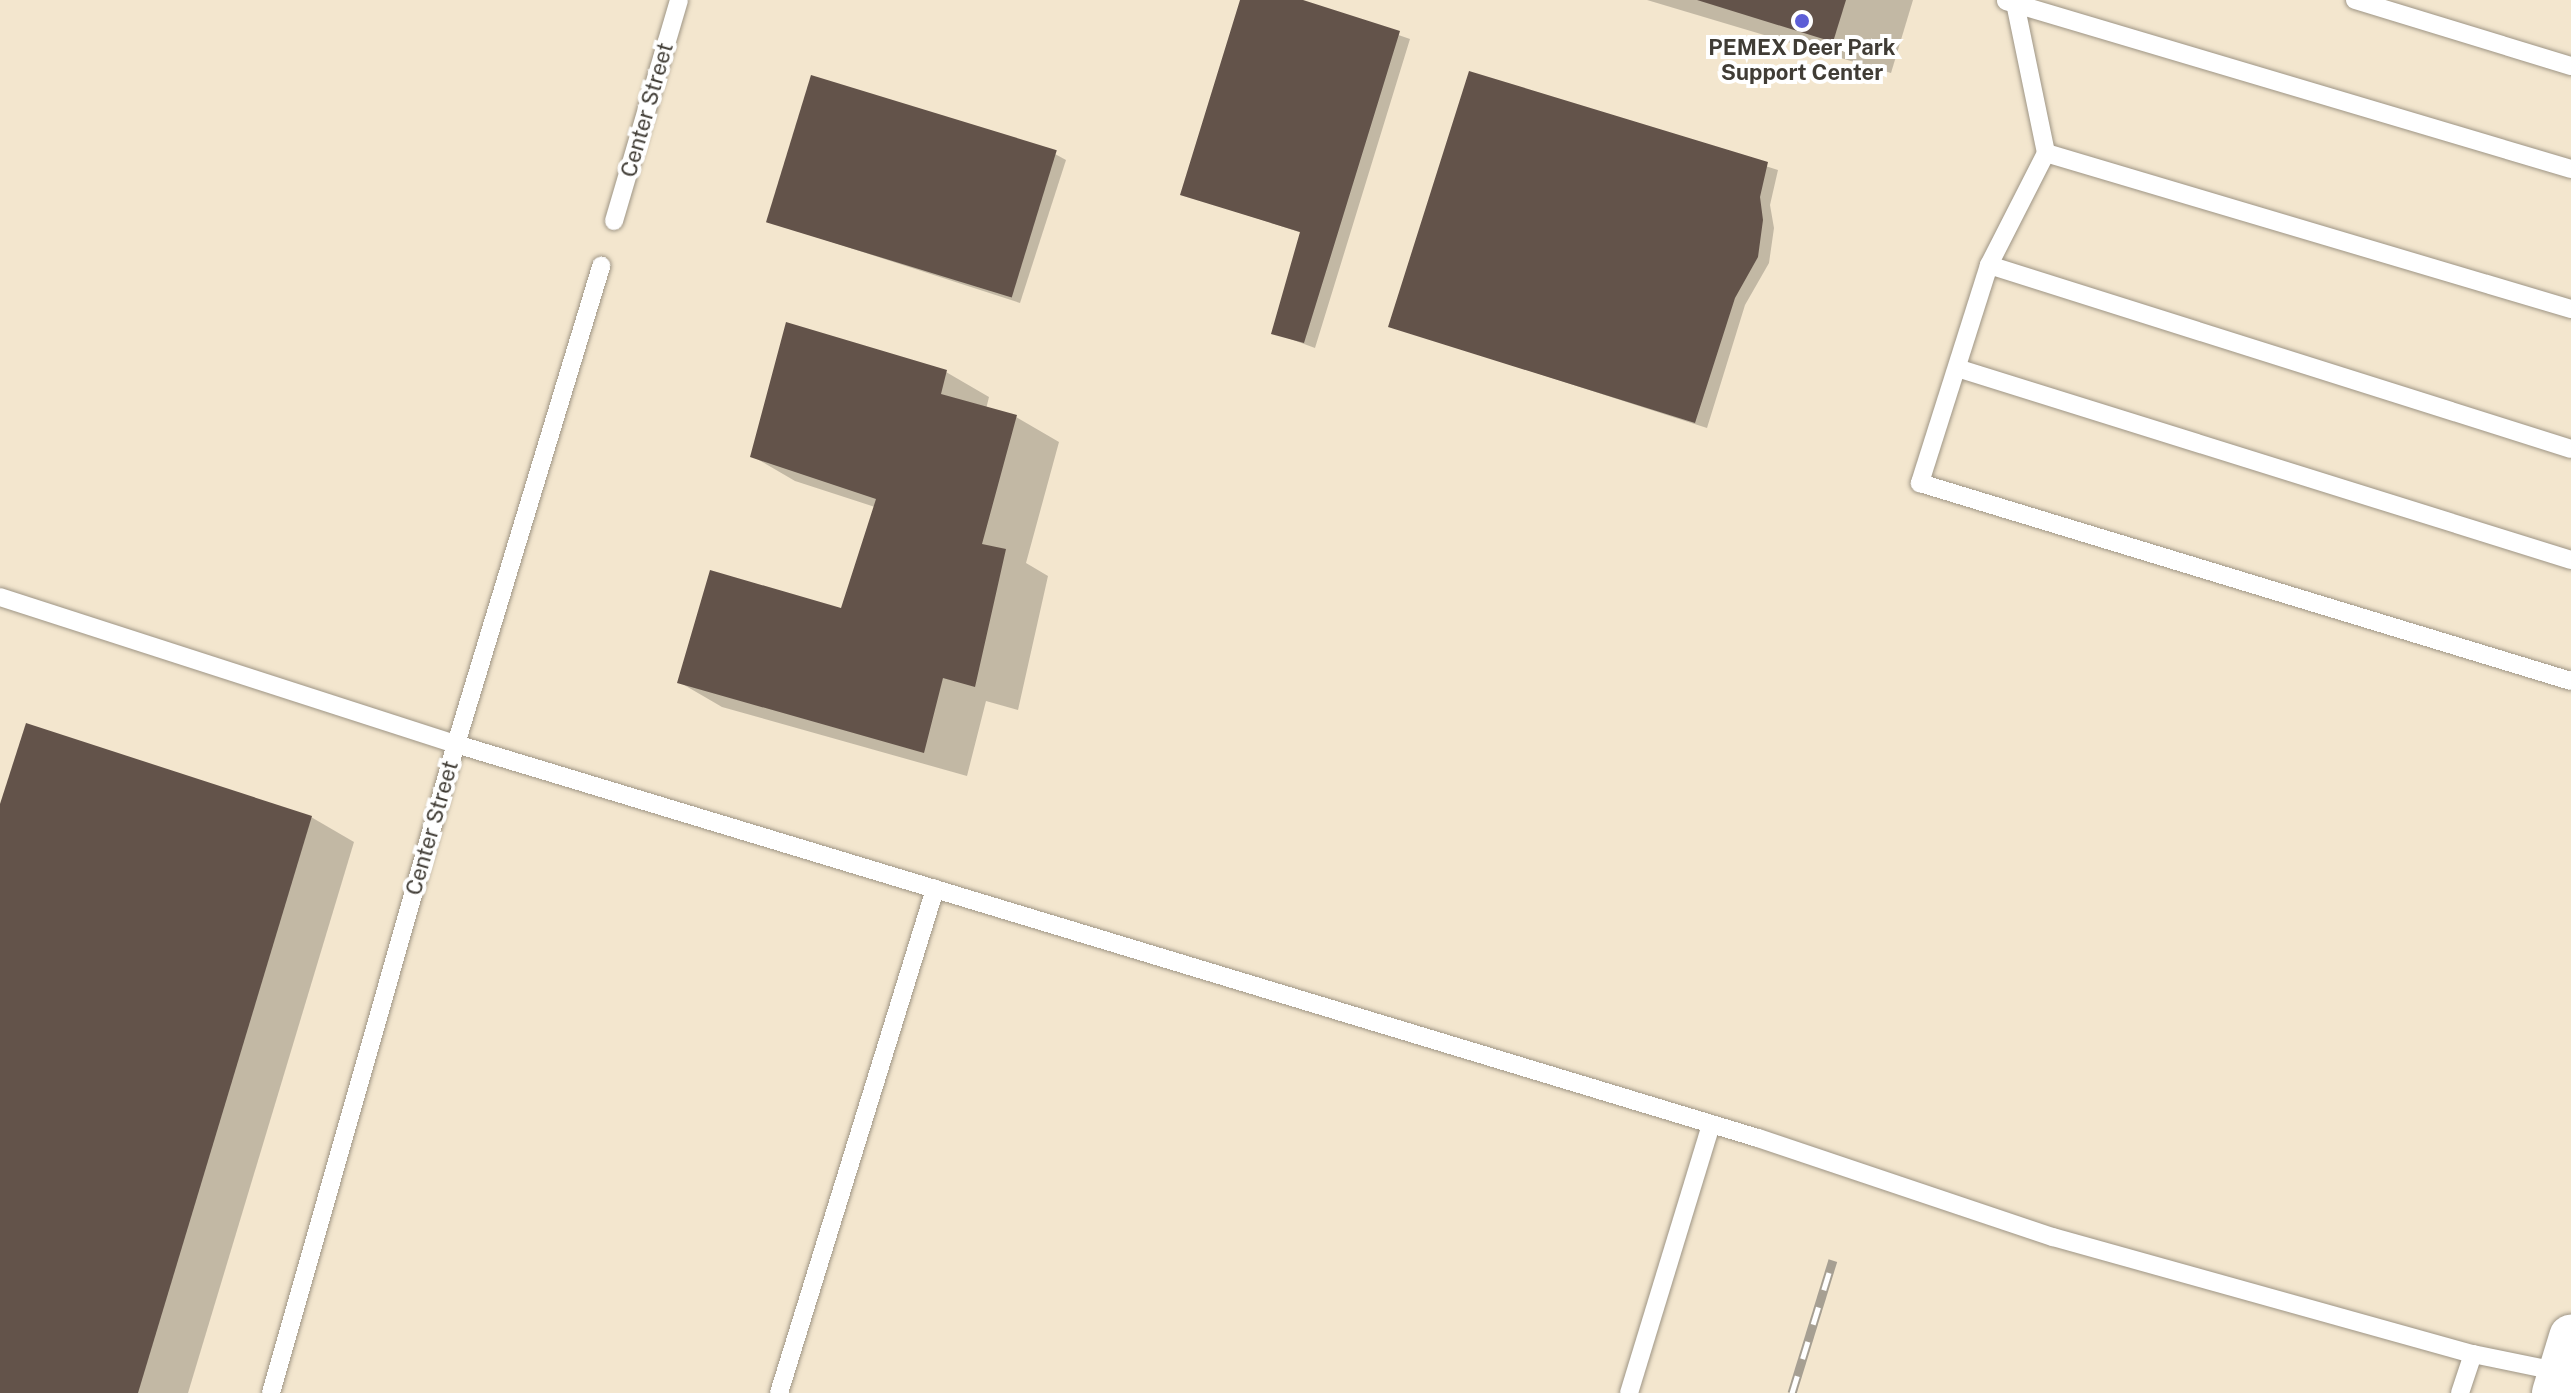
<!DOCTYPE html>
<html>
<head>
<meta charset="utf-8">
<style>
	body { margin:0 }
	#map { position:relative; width:2571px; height:1393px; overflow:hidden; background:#fbf1e0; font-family:"Public Sans",sans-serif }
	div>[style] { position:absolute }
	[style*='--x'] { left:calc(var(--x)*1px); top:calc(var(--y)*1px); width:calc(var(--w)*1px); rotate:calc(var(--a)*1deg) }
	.built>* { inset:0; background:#f3e6ce; transform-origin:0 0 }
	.shadow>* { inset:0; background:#0003 }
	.building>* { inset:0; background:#63534a; transform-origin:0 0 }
	.roads { filter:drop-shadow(0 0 2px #9e9585) drop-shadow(0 0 2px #9e9585) }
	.lane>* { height:18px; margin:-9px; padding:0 9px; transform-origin:9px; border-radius:9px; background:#fff }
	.secondary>* { height:44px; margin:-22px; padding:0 22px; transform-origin:22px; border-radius:22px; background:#fff }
	.rail>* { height:9px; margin-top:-4.5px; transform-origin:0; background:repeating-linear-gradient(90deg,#fff 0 18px,#a69f92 0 36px); box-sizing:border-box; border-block:2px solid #a69f92 }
	.dots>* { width:22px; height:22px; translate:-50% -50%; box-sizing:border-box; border:4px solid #fff; border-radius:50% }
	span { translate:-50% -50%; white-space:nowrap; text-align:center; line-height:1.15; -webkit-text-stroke:8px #fff; paint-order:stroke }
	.poi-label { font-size:22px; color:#403c35; font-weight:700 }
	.street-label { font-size:22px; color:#403c35 }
</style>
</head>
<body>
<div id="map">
	<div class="built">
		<i style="left:0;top:0;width:2571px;height:1393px"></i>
	</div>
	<div class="shadow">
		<i style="clip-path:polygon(1242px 0,1297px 0,1410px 39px,1315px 348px,1274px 333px,1302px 233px,1183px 194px)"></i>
		<i style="clip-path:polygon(1647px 0,1913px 0,1891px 73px)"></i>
		<i style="clip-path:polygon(1471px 73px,1778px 170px,1770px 205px,1774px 228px,1769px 263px,1745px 305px,1707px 428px,1390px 326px)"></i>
		<i style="clip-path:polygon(1055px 154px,1066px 160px,1020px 303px,767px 221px)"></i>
		<i style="clip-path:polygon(946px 372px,989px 397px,986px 409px,1016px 417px,1059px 442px,1026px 563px,1048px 576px,1018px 710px,986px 701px,967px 776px,722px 707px,679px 682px,842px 611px,875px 507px,795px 481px,752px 456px)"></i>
		<i style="clip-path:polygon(0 811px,311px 817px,354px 842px,188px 1393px,0 1393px)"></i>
	</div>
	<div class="building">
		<i style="clip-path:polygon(1240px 0,1303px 0,1400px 31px,1304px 343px,1271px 334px,1300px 232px,1180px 195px)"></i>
		<i style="clip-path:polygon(1697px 0,1846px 0,1833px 42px)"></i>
		<i style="clip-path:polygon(1469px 71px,1768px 162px,1760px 197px,1763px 220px,1758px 257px,1735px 298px,1695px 423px,1388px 327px)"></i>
		<i style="left:811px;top:75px;width:257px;height:154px;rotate:17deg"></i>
		<i style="clip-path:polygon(786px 322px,947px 370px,941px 394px,1017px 415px,982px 544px,1006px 549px,975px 687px,943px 678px,924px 753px,677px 683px,710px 570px,841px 608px,876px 499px,750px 457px)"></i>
		<i style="clip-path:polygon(26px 723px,312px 816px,138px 1393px,0 1393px,0 804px)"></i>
	</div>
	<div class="roads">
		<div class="lane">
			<i style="--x:2355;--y:0;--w:226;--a:17"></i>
			<i style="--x:2006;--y:1;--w:589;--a:16.56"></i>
			<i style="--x:2015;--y:3;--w:153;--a:78.3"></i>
			<i style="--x:2046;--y:153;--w:126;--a:117"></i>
			<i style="--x:1989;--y:265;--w:229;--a:107.6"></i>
			<i style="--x:1920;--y:483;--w:680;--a:16.92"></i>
			<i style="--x:2046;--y:153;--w:548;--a:16.55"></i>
			<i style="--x:614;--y:221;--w:230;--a:-73.6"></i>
			<i style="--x:1989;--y:265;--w:610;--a:17.54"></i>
			<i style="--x:1957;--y:368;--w:643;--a:17.36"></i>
			<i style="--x:0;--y:597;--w:479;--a:17.9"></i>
			<i style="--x:456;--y:744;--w:1360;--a:16.84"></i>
			<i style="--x:1758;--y:1138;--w:311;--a:18.6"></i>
			<i style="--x:2053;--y:1237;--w:436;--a:15.6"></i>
			<i style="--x:2473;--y:1354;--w:90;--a:11.6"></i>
			<i style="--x:271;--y:1393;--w:675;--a:-74.09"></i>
			<i style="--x:456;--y:744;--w:500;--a:-73.1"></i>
			<i style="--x:779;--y:1393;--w:528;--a:-72.8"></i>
			<i style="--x:1629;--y:1393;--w:281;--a:-73"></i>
			<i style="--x:2460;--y:1393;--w:41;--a:-71.6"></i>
		</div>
		<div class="secondary">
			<i style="--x:2554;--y:1393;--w:59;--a:-73.1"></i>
		</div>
	</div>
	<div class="rail">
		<i style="--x:1792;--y:1393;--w:139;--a:-72.9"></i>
	</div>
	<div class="dots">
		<i style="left:1802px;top:21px;background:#5d5ed6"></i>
	</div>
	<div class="poi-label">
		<span style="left:1802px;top:60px">PEMEX Deer Park<br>Support Center</span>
	</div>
	<div class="street-label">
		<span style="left:647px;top:110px;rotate:-74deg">Center Street</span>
		<span style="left:432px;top:828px;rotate:-74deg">Center Street</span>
	</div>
</div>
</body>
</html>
